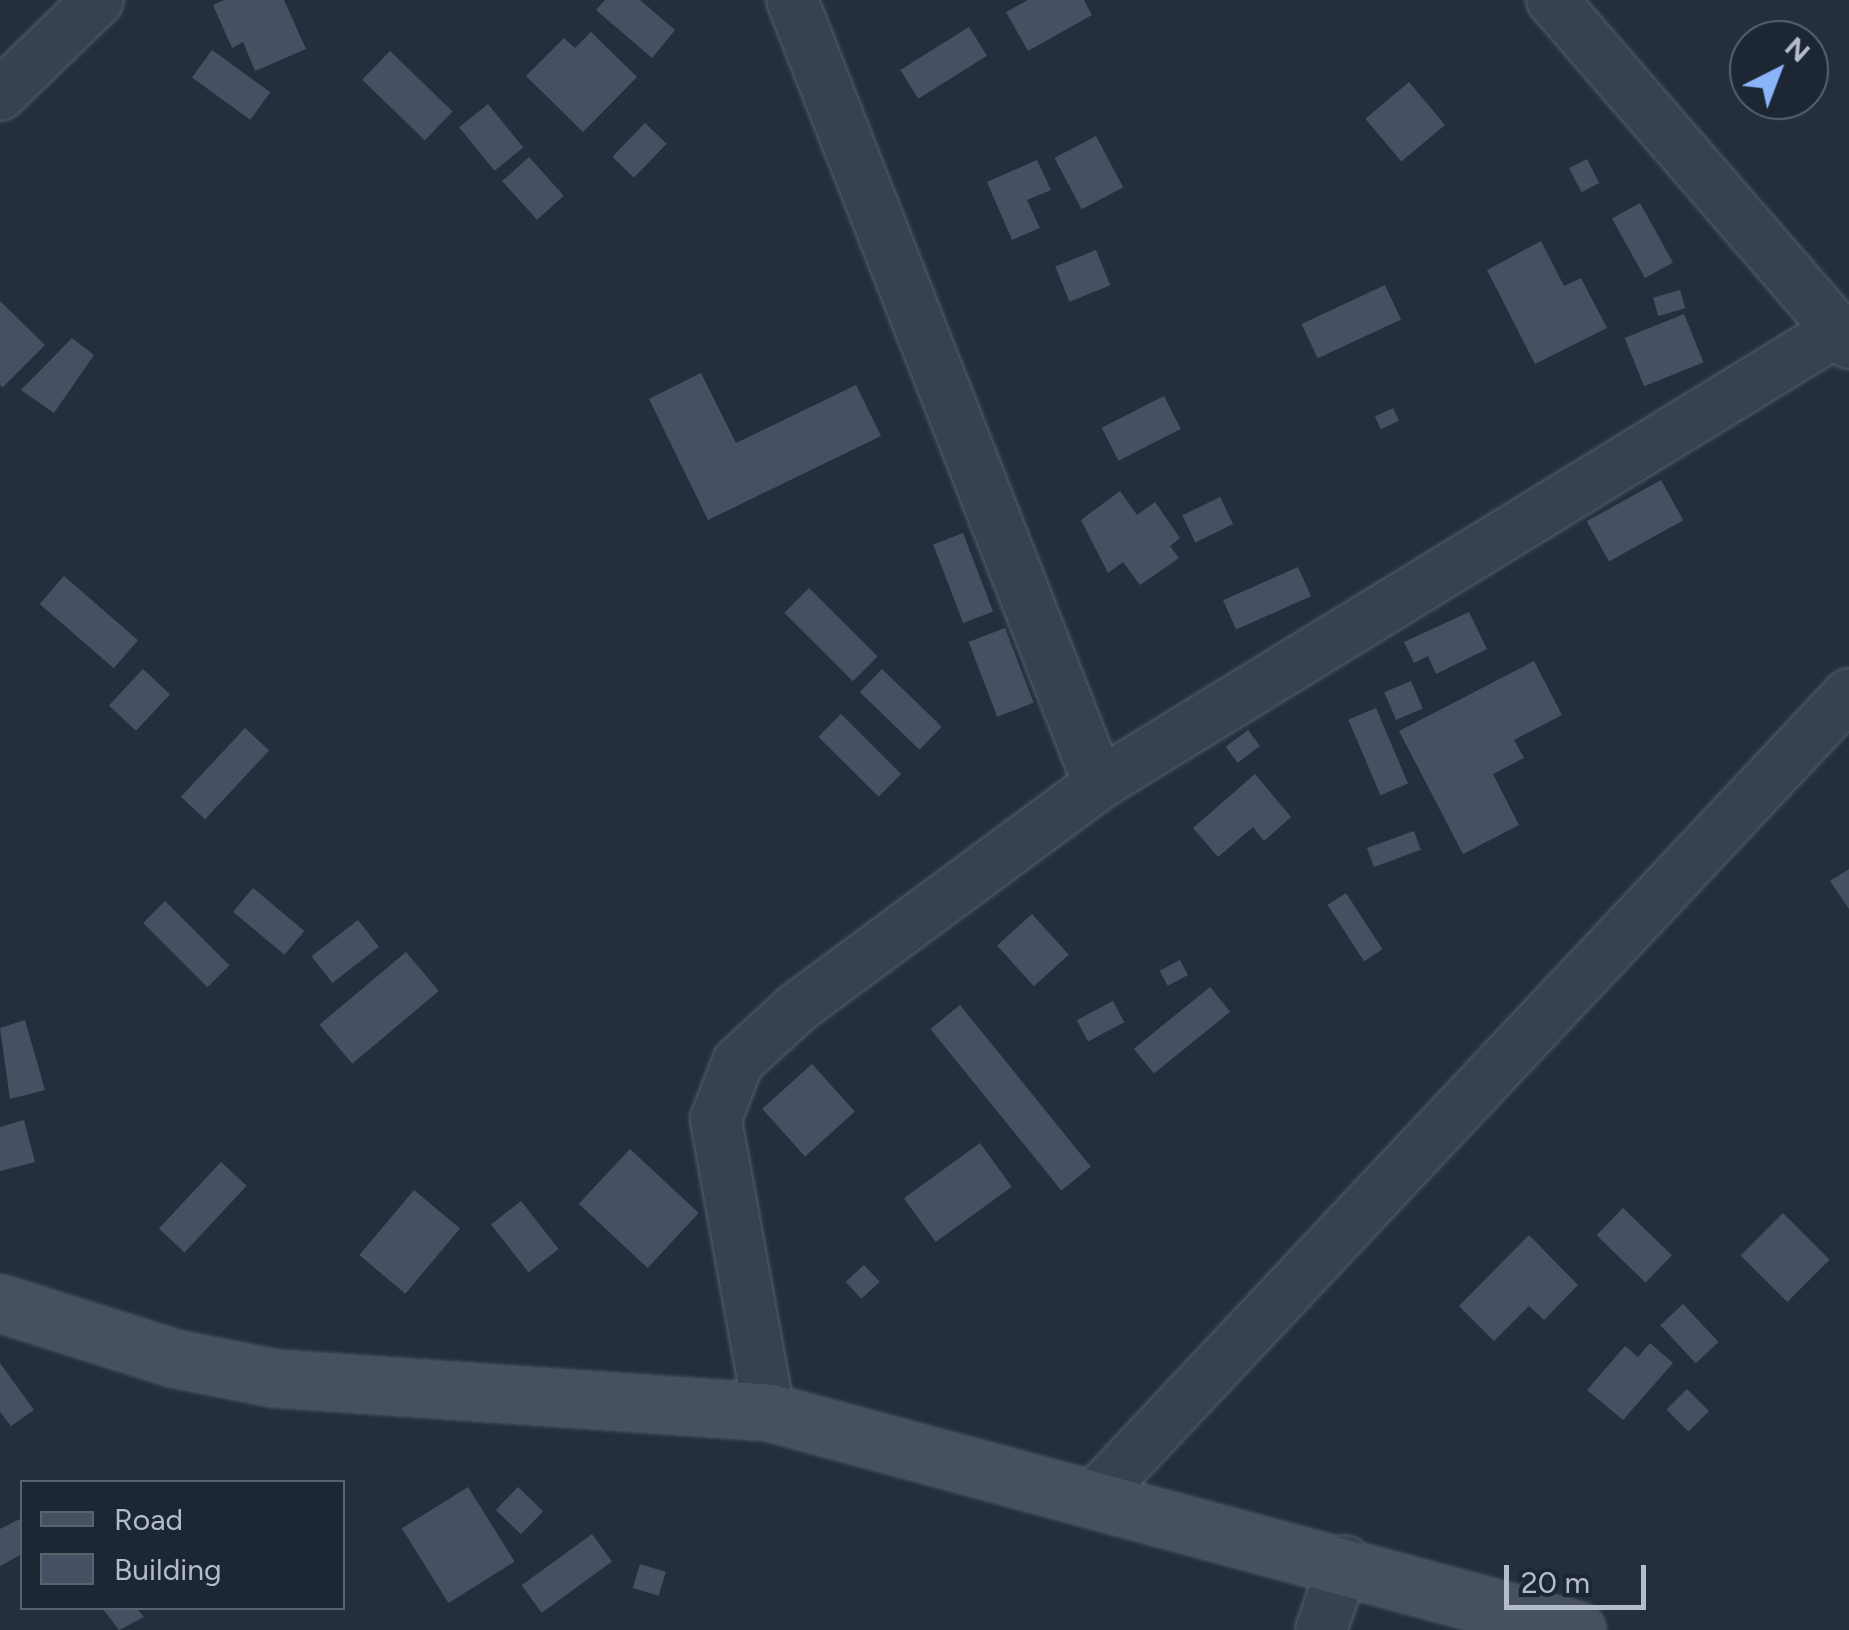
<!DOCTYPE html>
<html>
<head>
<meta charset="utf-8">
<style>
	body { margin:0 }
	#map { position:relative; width:1849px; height:1630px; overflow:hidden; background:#242f3e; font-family:Figtree,sans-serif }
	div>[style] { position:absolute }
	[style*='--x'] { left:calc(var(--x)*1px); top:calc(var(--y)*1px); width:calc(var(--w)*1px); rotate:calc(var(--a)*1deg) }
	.building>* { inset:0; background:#455162; transform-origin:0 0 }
	.roads { filter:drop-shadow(0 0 2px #565f6c) drop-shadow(0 0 2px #565f6c) }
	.street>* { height:50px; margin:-25px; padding:0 25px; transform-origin:25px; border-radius:25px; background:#38414e }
	.secondary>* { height:55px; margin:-27.5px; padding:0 27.5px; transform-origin:27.5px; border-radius:27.5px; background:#465061 }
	span { translate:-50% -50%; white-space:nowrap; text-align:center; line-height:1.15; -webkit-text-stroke:8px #1d2633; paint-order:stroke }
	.legend { position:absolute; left:20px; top:1480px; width:325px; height:130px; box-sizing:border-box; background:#1d2633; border:2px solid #59626f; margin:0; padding:12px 18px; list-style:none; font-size:30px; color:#b4bcc9 }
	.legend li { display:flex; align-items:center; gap:20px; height:50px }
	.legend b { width:50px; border:2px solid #59626f }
	.north { position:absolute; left:1729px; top:20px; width:100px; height:100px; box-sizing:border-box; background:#1d2633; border:2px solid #59626f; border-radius:50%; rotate:42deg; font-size:28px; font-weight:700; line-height:40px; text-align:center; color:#b4bcc9 }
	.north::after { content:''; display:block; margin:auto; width:35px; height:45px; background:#8ab4f8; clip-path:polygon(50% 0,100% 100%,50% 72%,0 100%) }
	.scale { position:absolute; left:1504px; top:1565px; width:142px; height:45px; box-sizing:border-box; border:5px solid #b4bcc9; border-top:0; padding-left:12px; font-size:30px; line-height:35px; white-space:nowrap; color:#b4bcc9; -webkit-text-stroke:8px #1d2633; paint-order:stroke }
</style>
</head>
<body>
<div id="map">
	<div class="building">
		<i style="clip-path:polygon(224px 0,284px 0,306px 49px,255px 71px,243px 42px,232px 48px,213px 5px)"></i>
		<i style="clip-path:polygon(605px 0,640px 0,675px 30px,652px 58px,596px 10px)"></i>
		<i style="clip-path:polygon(1028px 0,1084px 0,1092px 15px,1028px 51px,1006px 12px)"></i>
		<i style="left:969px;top:27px;width:34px;height:81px;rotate:58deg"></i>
		<i style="clip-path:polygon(591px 32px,637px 77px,583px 132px,526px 76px,564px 38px,575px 48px)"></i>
		<i style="left:212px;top:50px;width:72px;height:34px;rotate:36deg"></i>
		<i style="left:390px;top:51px;width:87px;height:40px;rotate:44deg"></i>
		<i style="left:1409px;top:82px;width:56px;height:57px;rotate:50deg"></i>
		<i style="left:488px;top:104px;width:56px;height:37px;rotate:51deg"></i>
		<i style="left:645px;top:123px;width:30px;height:47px;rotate:44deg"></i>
		<i style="left:1096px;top:136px;width:58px;height:47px;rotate:62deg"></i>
		<i style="left:529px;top:157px;width:52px;height:36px;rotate:48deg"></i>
		<i style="left:1587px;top:159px;width:27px;height:20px;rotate:63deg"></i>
		<i style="clip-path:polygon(1037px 160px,1051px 190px,1027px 200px,1040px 228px,1012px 240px,987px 182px)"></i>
		<i style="left:1640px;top:203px;width:68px;height:32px;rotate:61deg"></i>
		<i style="clip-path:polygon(1541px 241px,1564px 286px,1581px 278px,1607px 328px,1535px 364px,1487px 270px)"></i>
		<i style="left:1096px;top:250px;width:38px;height:44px;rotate:68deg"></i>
		<i style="left:1385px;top:285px;width:38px;height:92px;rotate:65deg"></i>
		<i style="left:1680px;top:290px;width:19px;height:28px;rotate:74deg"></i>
		<i style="clip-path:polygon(0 301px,45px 345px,3px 387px,0 385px)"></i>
		<i style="left:1684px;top:314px;width:52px;height:64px;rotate:68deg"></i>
		<i style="clip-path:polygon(72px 338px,94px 355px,54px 413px,21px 390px)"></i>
		<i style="clip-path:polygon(701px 373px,736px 443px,856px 385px,881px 436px,708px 520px,649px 399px)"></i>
		<i style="left:1164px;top:396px;width:37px;height:70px;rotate:63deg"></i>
		<i style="left:1393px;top:408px;width:14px;height:20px;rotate:65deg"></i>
		<i style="left:1661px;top:480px;width:46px;height:85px;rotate:61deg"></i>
		<i style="clip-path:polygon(1120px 491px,1137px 515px,1155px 502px,1180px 538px,1170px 546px,1179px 558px,1140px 585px,1123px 562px,1108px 573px,1081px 520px)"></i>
		<i style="left:1220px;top:497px;width:30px;height:42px;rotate:64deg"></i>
		<i style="left:963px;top:533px;width:84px;height:32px;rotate:69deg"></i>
		<i style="left:1298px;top:567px;width:32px;height:82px;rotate:66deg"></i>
		<i style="left:64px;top:576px;width:98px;height:37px;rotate:41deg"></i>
		<i style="left:809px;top:588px;width:97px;height:35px;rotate:45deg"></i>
		<i style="clip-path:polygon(1469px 612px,1487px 649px,1436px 674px,1428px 656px,1414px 663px,1404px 642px)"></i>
		<i style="left:1005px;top:628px;width:80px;height:39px;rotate:69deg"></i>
		<i style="clip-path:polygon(1534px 661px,1562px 715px,1514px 740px,1524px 758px,1493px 774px,1519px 825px,1463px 854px,1399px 731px)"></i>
		<i style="left:143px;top:669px;width:37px;height:50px;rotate:43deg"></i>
		<i style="left:882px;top:669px;width:83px;height:32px;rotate:44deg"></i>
		<i style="left:1411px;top:681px;width:30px;height:29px;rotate:67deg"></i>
		<i style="left:1376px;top:708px;width:82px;height:30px;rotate:67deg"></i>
		<i style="left:841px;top:714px;width:85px;height:32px;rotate:45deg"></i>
		<i style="left:245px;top:728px;width:33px;height:94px;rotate:43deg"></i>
		<i style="left:1248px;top:730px;width:20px;height:28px;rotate:53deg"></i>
		<i style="clip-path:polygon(1255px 774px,1291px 817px,1264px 841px,1253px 827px,1218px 857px,1193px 828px)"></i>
		<i style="left:1414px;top:831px;width:20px;height:50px;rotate:70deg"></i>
		<i style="clip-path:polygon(1849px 869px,1849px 909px,1830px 881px)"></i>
		<i style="left:253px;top:888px;width:67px;height:31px;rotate:40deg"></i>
		<i style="left:1346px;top:893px;width:67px;height:22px;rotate:57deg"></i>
		<i style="left:165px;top:901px;width:91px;height:31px;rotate:45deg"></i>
		<i style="left:1032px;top:914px;width:55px;height:47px;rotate:48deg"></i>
		<i style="left:358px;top:920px;width:34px;height:59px;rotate:52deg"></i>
		<i style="left:406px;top:952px;width:51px;height:113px;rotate:50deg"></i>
		<i style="left:1180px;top:960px;width:17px;height:23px;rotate:62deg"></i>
		<i style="left:1210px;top:987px;width:32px;height:98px;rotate:51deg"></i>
		<i style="left:1113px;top:1001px;width:24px;height:41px;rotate:62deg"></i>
		<i style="left:960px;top:1005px;width:208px;height:38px;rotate:51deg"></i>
		<i style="clip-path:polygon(25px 1020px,45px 1090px,10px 1099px,0 1028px)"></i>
		<i style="left:812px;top:1064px;width:64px;height:67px;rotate:48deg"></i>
		<i style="clip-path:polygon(24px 1120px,35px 1162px,0 1171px,0 1127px)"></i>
		<i style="left:980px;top:1143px;width:54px;height:94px;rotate:54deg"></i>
		<i style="left:630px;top:1149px;width:94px;height:75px;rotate:43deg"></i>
		<i style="left:221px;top:1162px;width:35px;height:91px;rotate:43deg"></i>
		<i style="left:414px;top:1190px;width:60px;height:85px;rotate:40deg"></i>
		<i style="left:521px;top:1201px;width:61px;height:38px;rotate:52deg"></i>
		<i style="left:1623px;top:1208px;width:68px;height:38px;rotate:44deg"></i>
		<i style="left:1783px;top:1213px;width:66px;height:60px;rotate:45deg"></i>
		<i style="clip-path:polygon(1529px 1235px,1578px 1285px,1544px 1320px,1529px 1306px,1494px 1341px,1459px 1306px)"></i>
		<i style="left:864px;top:1265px;width:23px;height:25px;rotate:47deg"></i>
		<i style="left:1683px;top:1304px;width:52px;height:31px;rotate:47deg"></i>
		<i style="clip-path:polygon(1650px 1343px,1673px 1363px,1623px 1420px,1587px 1390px,1625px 1346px,1638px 1357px)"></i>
		<i style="clip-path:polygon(0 1363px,34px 1410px,11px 1426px,0 1412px)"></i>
		<i style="left:1687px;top:1389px;width:31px;height:29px;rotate:45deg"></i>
		<i style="left:468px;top:1487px;width:88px;height:78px;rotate:58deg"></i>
		<i style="left:518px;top:1487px;width:35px;height:32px;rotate:44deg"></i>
		<i style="clip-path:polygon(20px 1519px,22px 1554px,0 1566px,0 1529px)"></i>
		<i style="left:592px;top:1534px;width:34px;height:87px;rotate:54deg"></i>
		<i style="left:640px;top:1564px;width:27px;height:25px;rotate:17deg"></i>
		<i style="clip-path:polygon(102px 1608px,136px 1608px,144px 1617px,119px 1630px)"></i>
	</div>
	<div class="roads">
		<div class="street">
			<i style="--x:792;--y:0;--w:842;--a:68.62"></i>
			<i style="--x:1552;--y:0;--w:454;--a:49.1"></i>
			<i style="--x:0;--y:95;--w:136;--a:-44.1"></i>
			<i style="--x:769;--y:1412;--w:298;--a:-100.3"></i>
			<i style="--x:716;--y:1119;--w:61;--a:-68.9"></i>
			<i style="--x:738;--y:1062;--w:81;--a:-42.5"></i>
			<i style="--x:798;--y:1007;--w:375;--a:-36.5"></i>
			<i style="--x:1099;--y:784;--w:866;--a:-31.54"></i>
			<i style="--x:1097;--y:1494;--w:1098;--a:-46.77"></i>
			<i style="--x:1321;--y:1630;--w:73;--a:-70.8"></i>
		</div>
		<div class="secondary">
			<i style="--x:0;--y:1303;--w:182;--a:17.6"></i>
			<i style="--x:173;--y:1358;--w:103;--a:11.2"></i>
			<i style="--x:274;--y:1378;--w:496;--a:3.9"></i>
			<i style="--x:769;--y:1412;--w:837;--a:15.1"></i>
		</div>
	</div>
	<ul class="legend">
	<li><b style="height:12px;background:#465061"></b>Road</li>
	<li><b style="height:28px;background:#455162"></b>Building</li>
	</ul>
	<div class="north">N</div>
	<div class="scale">20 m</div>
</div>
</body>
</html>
